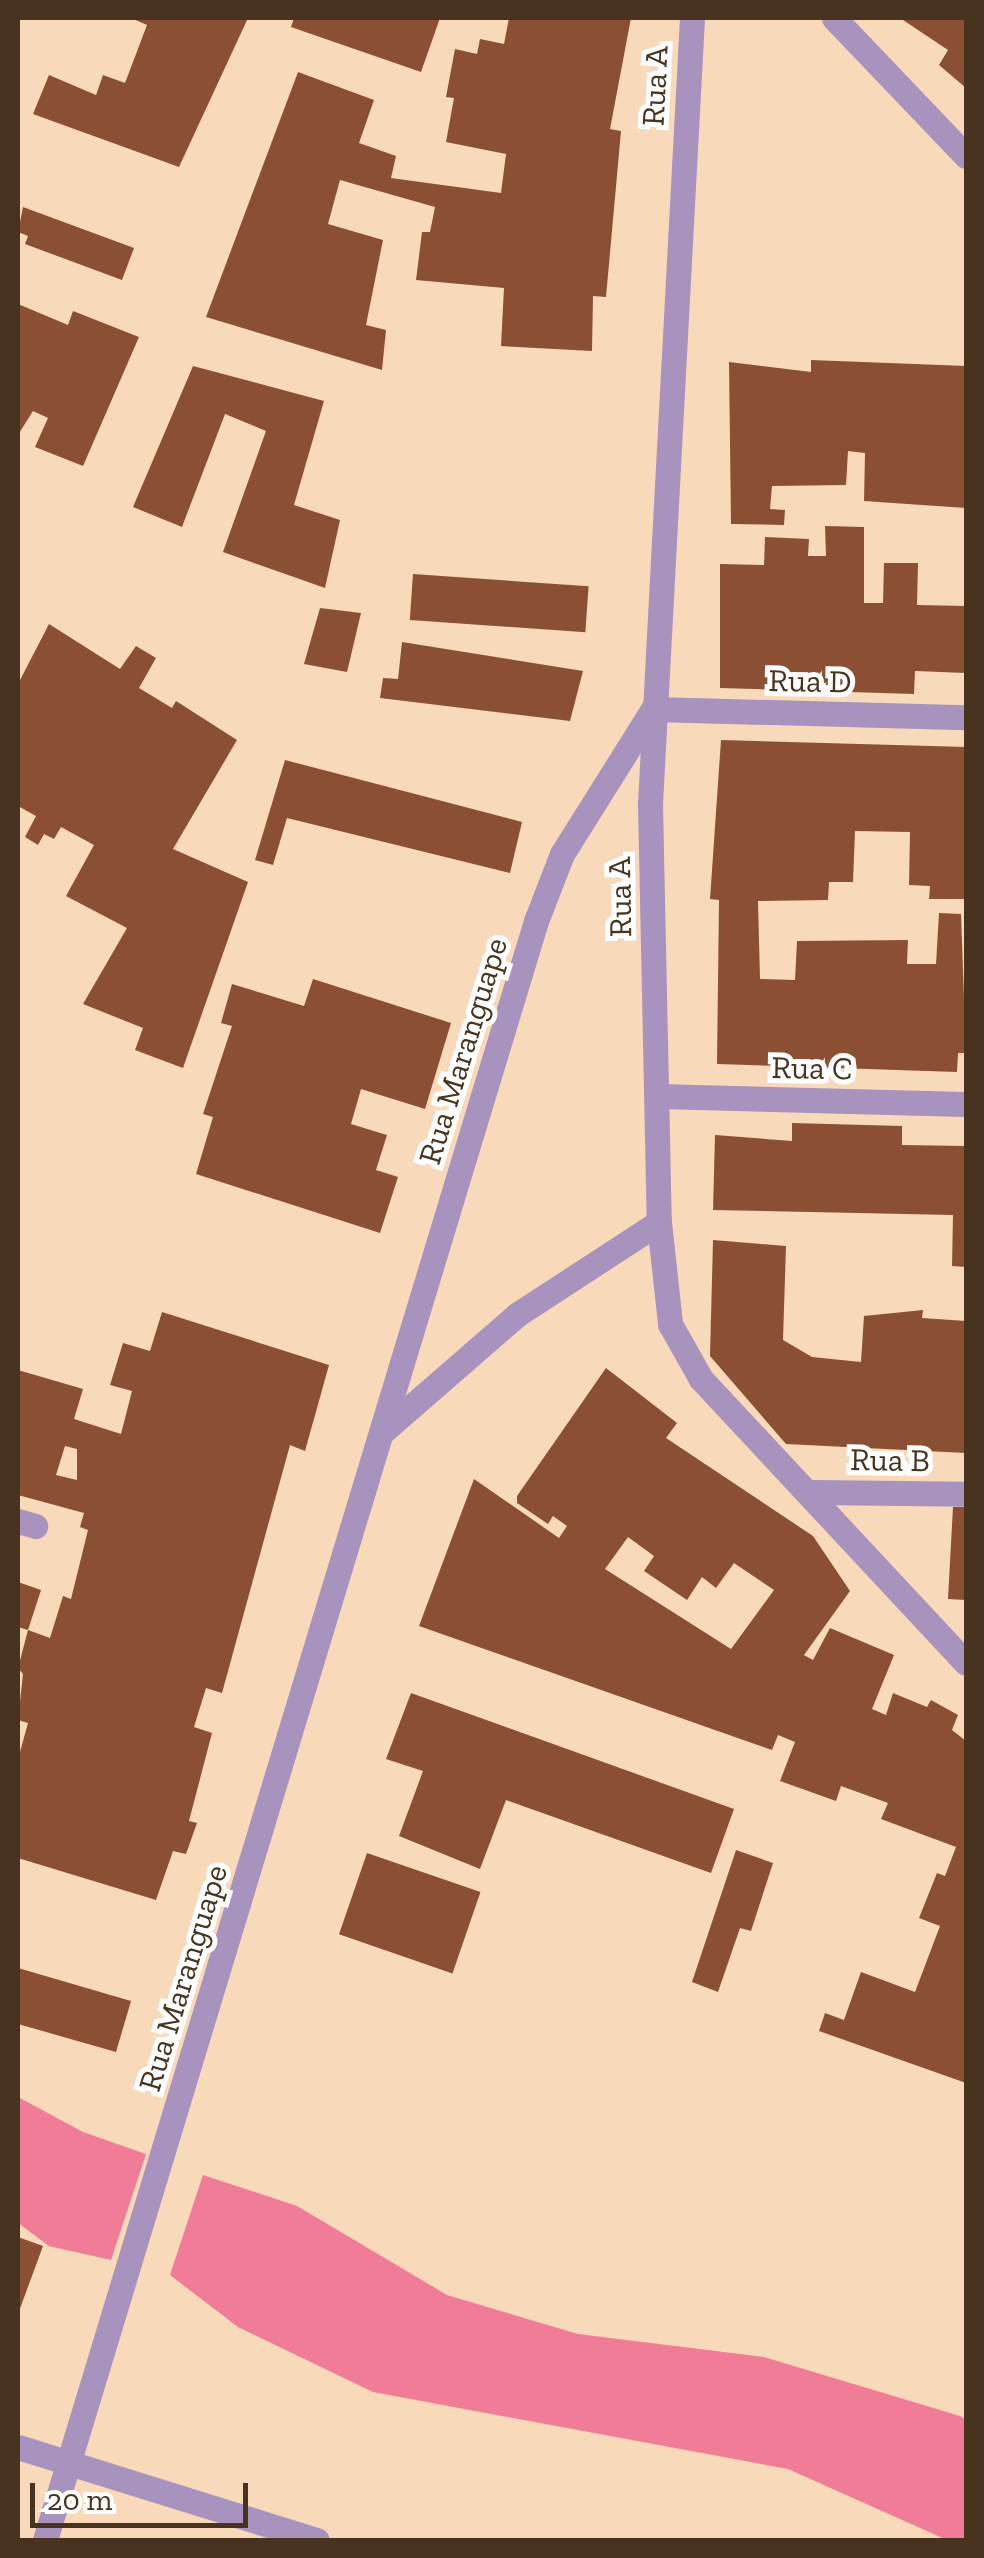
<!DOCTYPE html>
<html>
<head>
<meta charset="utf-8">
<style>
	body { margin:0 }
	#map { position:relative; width:984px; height:2558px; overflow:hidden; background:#f8d9ba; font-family:"Zilla Slab",serif }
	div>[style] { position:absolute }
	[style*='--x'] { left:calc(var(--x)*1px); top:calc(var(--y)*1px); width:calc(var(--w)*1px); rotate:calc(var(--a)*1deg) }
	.water>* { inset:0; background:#f07c97 }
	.building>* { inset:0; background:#8b5033; transform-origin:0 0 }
	.street>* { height:25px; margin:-12.5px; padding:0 12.5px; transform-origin:12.5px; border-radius:12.5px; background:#a793bd }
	span { translate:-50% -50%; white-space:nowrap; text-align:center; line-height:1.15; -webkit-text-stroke:10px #fff; paint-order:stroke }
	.street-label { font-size:32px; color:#47331e }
	.frame { position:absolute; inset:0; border:20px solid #47331e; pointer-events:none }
	.scale { position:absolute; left:30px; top:2483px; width:218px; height:45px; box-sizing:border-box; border:5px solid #47331e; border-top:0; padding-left:12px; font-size:30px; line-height:35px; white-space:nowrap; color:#47331e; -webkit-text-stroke:8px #fff; paint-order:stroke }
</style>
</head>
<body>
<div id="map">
	<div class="water">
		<i style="clip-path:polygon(18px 2097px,83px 2132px,146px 2154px,111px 2260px,49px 2246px,18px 2223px)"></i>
		<i style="clip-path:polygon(203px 2175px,297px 2206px,447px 2295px,578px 2334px,764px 2357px,960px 2416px,966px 2420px,966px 2540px,947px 2540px,788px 2469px,373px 2392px,238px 2327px,170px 2275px)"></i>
	</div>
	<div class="building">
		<i style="clip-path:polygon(131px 18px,248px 18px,179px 167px,33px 114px,49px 75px,96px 95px,103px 75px,125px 83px,147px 25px)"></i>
		<i style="clip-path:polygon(294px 18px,440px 18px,421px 72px,291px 27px)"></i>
		<i style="clip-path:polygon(509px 18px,631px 18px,610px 129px,621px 131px,606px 297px,593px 296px,592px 351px,501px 346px,504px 288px,416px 280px,422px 232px,430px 232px,435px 207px,340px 180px,328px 224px,383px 240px,366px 325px,386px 330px,382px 370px,206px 317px,298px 72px,374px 100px,359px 143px,396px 156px,391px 178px,501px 193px,506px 154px,446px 142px,454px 98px,446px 97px,455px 49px,477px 54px,480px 39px,504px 44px)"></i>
		<i style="clip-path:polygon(900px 18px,966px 18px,966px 88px,939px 65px,948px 50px)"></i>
		<i style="clip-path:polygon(23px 207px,134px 248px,122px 280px,25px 244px,28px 236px,18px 232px)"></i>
		<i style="clip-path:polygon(18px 304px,68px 325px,73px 311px,139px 337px,83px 466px,35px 447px,48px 418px,33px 411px,18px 435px)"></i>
		<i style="clip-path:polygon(811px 360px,966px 366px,966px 508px,864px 501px,865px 453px,848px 451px,846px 485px,772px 486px,770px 509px,785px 510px,784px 525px,731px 524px,729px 362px,811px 372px)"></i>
		<i style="clip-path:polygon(193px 366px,324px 401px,294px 505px,340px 520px,325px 588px,223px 552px,266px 431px,225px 414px,182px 527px,133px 507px)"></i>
		<i style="clip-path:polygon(825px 526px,864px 527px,864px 603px,883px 603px,884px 563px,918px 563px,917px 605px,966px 606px,966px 673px,915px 671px,914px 694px,720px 688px,720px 564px,764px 565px,765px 537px,809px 539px,808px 556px,826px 556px)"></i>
		<i style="left:413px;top:574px;width:176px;height:46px;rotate:4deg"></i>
		<i style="clip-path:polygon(320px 608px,361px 613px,347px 672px,304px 664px)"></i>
		<i style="clip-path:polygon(49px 624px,120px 669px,136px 646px,156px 658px,139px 688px,172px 708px,176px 701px,237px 740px,173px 849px,248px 882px,183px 1068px,135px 1050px,143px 1028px,83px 1004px,127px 928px,66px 896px,94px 845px,61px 827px,54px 839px,44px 834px,38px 845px,25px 837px,36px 816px,18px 806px,18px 684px)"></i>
		<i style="clip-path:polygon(402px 642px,583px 671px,570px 721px,380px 698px,383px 678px,398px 679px)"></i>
		<i style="clip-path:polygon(721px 740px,966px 747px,966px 899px,929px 899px,930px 886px,909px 885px,910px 832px,855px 831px,853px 882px,829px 882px,828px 900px,758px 901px,760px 979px,795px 980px,797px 941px,908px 940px,907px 964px,936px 964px,939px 913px,961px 914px,966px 1053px,958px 1053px,957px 1072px,717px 1064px,719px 900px,710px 899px)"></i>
		<i style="clip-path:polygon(285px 760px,522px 822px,510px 873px,287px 818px,273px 865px,255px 860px)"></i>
		<i style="clip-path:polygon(313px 979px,451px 1023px,425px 1109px,361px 1089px,351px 1124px,387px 1135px,376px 1170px,398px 1177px,380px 1233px,196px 1174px,213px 1117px,203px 1114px,232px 1026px,221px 1023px,232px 984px,304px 1006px)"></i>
		<i style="clip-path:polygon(792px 1123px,902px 1126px,902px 1145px,966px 1146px,966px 1267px,952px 1266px,953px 1215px,713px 1210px,715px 1135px,792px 1141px)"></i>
		<i style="clip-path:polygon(713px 1240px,786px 1246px,783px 1340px,812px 1357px,861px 1362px,864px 1316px,923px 1310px,922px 1318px,966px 1321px,966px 1453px,786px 1444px,710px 1356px)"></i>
		<i style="clip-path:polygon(evenodd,162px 1312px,329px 1365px,305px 1451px,290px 1445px,222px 1693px,206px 1688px,194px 1727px,212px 1733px,189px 1821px,197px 1823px,186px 1854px,173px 1851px,156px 1900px,18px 1858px,18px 1759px,28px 1723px,18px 1720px,23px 1674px,18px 1668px,28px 1630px,50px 1638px,63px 1596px,71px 1599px,88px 1530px,80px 1527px,84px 1513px,18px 1495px,18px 1370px,83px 1389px,74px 1419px,121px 1434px,132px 1391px,110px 1385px,123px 1343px,150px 1351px,162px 1312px,65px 1446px,77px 1449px,77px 1480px,56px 1475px,65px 1446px)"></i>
		<i style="clip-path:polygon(evenodd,606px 1368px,677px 1423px,666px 1438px,813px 1536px,850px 1591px,804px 1655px,813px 1660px,830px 1628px,894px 1655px,872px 1709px,886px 1715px,893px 1693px,927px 1707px,931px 1700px,958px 1715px,952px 1730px,966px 1741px,966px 2083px,819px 2031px,825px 2013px,844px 2020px,861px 1972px,915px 1992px,940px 1926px,919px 1918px,937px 1873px,945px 1876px,956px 1847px,881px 1819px,888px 1803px,841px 1786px,836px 1801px,780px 1781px,795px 1742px,778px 1735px,772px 1750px,419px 1626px,474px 1479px,559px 1538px,567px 1526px,553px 1516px,548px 1524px,517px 1503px,517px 1496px,606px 1368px,628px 1537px,654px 1556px,644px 1571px,687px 1600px,702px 1577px,716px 1588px,734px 1563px,774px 1590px,731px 1649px,605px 1569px,628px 1537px)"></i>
		<i style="clip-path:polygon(953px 1507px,966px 1507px,966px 1600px,948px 1599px)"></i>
		<i style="clip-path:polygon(18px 1582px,41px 1590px,28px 1630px,18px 1627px)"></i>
		<i style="clip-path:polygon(411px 1693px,734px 1809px,711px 1873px,506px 1800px,480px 1869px,399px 1836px,423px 1771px,386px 1759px)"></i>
		<i style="clip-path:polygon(736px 1850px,773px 1863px,751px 1931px,740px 1928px,718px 1992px,692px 1982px)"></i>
		<i style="left:367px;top:1853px;width:120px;height:86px;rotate:19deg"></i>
		<i style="clip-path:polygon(18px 1968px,131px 2001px,116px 2052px,18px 2024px)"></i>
		<i style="clip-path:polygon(18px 2237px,43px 2246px,18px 2314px)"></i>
	</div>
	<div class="street">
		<i style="--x:692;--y:18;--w:786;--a:93.06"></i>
		<i style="--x:650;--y:803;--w:419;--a:88.8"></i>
		<i style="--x:659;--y:1222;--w:103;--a:83.8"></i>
		<i style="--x:670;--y:1324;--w:63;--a:60.6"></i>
		<i style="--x:701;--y:1379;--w:388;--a:47"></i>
		<i style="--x:834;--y:18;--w:191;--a:46.3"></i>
		<i style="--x:657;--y:1096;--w:309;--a:1.5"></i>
		<i style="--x:381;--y:1433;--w:181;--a:-41"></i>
		<i style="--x:518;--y:1314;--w:168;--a:-33.1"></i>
		<i style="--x:813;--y:1492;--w:153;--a:0.7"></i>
		<i style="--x:18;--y:1521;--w:18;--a:16"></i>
		<i style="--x:18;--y:2447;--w:313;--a:17.3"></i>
		<i style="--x:45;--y:2540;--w:1692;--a:-73.13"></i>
		<i style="--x:536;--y:921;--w:72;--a:-68.8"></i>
		<i style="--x:562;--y:854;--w:171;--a:-57.9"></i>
		<i style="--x:653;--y:709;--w:313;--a:1.5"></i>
	</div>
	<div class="street-label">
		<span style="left:655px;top:86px;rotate:-87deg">Rua A</span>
		<span style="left:810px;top:681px;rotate:1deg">Rua D</span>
		<span style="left:620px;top:897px;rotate:-91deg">Rua A</span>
		<span style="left:463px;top:1051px;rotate:-73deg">Rua Maranguape</span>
		<span style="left:812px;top:1068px;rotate:1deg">Rua C</span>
		<span style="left:890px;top:1460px;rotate:1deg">Rua B</span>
		<span style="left:183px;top:1978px;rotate:-73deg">Rua Maranguape</span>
	</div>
	<div class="frame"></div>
	<div class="scale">20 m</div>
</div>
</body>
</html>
